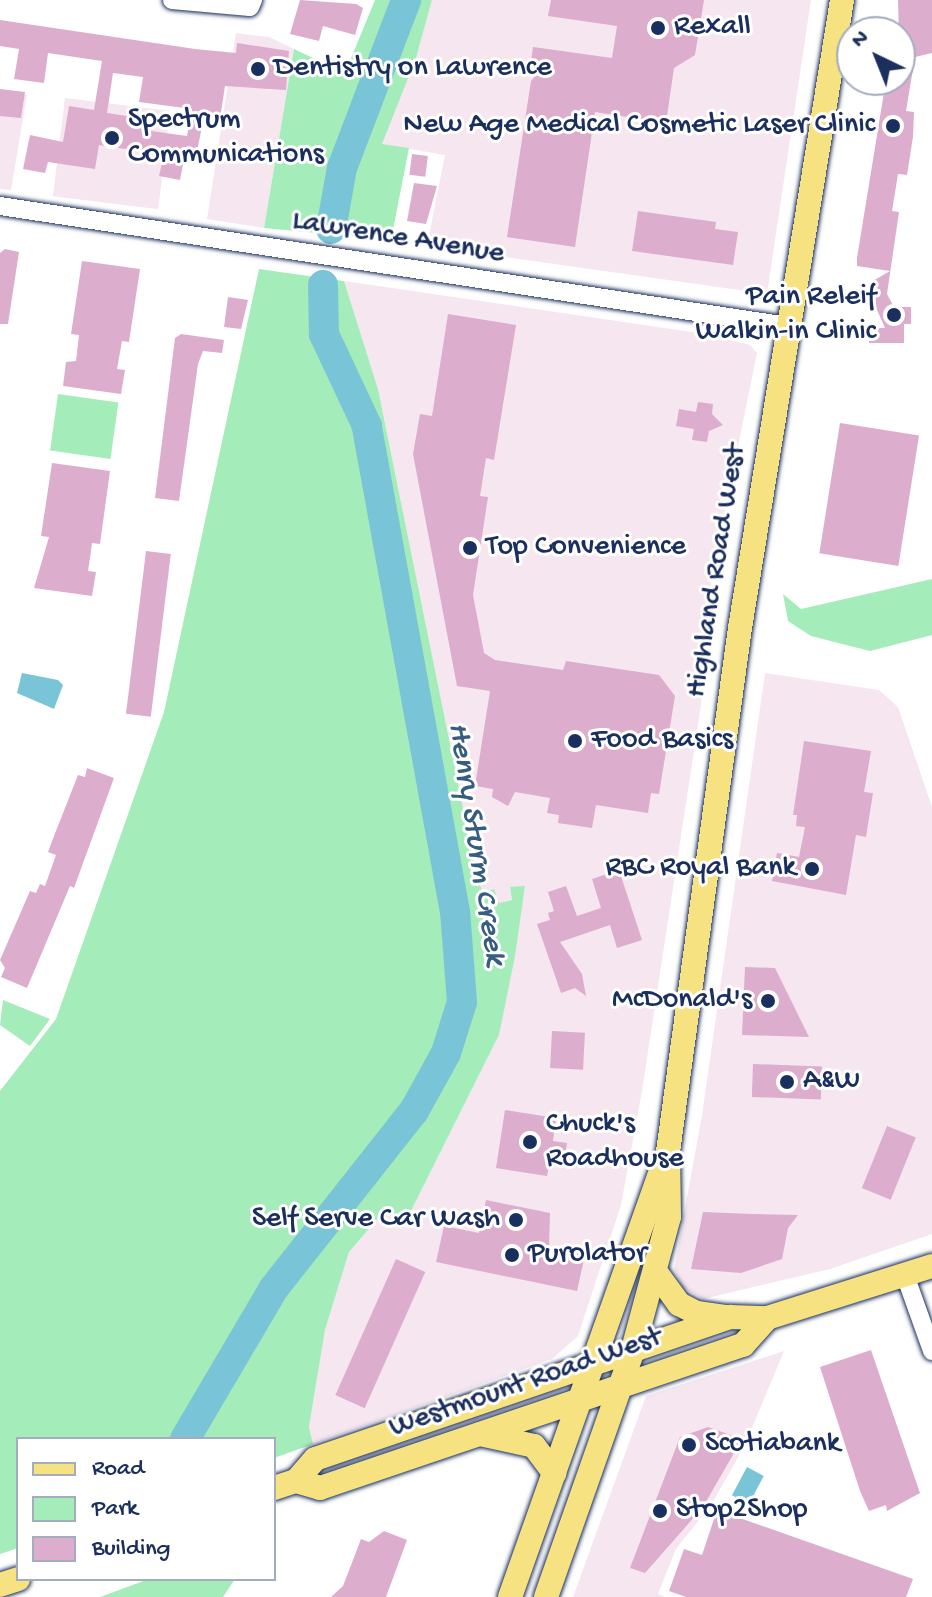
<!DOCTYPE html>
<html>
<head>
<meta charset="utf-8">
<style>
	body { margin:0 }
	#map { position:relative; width:932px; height:1597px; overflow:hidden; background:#fff; font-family:"Gochi Hand",sans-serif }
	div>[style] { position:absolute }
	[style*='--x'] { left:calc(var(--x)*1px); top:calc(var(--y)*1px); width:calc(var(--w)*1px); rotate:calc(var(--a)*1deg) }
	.built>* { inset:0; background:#f5e6f0; transform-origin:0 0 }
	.green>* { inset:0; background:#a4ecb9; transform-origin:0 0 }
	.water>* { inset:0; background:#79c5d7; transform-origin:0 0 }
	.river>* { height:30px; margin:-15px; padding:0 15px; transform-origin:15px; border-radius:15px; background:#79c5d7 }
	.building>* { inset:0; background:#ddadcd; transform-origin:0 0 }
	.roads { filter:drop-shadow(0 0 2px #1b2f5e) drop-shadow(0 0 2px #1b2f5e) }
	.minor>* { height:18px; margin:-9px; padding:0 9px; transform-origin:9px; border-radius:9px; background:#fff }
	.major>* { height:24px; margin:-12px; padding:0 12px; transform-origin:12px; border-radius:12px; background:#f7e281 }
	.dots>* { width:22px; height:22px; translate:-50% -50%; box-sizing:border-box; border:4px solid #fff; border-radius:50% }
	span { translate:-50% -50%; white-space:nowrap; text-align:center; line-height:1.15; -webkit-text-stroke:6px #fff; paint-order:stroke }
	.poi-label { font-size:30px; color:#1b2f5e }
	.left { translate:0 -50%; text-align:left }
	.right { translate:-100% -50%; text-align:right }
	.street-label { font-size:30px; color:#1b2f5e }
	.water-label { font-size:32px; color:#375c82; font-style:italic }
	.legend { position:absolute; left:16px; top:1437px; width:260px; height:144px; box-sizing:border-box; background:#fff; border:2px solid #a4acbf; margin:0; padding:10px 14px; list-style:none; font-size:24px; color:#1b2f5e }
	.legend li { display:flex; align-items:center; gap:16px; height:40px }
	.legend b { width:40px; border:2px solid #a4acbf }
	.north { position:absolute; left:836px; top:16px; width:80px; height:80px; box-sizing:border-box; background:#fff; border:2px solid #a4acbf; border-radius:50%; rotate:317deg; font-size:22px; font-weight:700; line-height:32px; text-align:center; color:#1b2f5e }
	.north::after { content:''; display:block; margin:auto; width:28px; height:36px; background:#1b2f5e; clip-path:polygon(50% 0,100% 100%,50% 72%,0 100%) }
</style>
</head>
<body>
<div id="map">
	<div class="built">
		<i style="clip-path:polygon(432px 0,811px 0,767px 294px,427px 246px,445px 155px,381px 144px,416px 58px)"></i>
		<i style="clip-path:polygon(236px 33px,269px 37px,294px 49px,264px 228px,207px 219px)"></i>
		<i style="clip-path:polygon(0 91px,27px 95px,11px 190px,0 189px)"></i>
		<i style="left:65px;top:98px;width:106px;height:99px;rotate:7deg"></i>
		<i style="clip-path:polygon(344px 281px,712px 335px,750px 345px,757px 353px,712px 574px,701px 705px,642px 1091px,621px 1205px,578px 1336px,552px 1359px,313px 1444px,309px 1427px,325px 1330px,349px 1252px,380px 1216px,409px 1215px,499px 1035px,525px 887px,510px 887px,512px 900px,499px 903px,483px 893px,477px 877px,378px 389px)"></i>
		<i style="clip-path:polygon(765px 673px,879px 690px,898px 707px,932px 807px,932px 1234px,830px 1269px,703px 1299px,682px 1287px,674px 1269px,702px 1115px)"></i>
		<i style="clip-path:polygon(784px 1351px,744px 1447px,711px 1505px,676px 1549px,658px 1594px,665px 1597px,573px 1597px,646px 1396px)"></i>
	</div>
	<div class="green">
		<i style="clip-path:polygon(375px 0,432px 0,416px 58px,382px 144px,409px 148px,391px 240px,264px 228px,294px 49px,345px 73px)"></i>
		<i style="clip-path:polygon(259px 269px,344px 281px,378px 389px,477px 877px,483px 893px,494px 889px,499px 903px,512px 900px,510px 887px,525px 886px,515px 956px,499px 1035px,409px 1215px,380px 1216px,349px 1252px,325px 1330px,309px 1427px,313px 1444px,274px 1458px,274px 1439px,18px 1439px,18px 1548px,0 1554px,0 1091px,56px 1019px,164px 712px)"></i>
		<i style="left:58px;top:394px;width:61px;height:57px;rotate:8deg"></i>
		<i style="clip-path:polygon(932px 579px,932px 635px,870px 651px,811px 636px,788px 621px,783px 594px,801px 609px)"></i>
		<i style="clip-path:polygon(3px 1000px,50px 1019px,30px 1046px,0 1025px)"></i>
		<i style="clip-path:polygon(149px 1579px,235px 1579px,223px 1597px,100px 1597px)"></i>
	</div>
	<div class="water">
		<i style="clip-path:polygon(22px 673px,58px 680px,63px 685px,54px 709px,17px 693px)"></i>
		<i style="left:747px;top:1467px;width:19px;height:32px;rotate:28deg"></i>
	</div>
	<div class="river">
		<i style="--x:331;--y:229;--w:62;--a:-79.8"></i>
		<i style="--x:342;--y:168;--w:180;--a:-69.1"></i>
		<i style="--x:185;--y:1439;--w:175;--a:-59.5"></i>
		<i style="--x:274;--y:1288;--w:226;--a:-51.7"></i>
		<i style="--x:414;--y:1111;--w:66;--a:-61.1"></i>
		<i style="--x:446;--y:1053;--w:53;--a:-72.6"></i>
		<i style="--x:462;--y:1002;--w:90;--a:-94.4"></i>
		<i style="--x:455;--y:912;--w:494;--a:-100.3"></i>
		<i style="--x:367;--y:426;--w:102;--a:-115.1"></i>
		<i style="--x:324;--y:334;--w:49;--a:-91.2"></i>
	</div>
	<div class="building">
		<i style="clip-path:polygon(300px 0,356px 4px,363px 8px,355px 35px,323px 26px,319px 41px,290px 34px)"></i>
		<i style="clip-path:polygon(551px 0,704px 0,695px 55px,674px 68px,666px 123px,595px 112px,575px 247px,507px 237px,531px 81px,541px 69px,531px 61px,533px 47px,612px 58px,617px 26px,548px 16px)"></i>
		<i style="clip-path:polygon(898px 0,932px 0,932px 53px,915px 57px,906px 111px,914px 112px,913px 137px,907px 175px,898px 174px,892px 211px,899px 212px,887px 294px,894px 307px,911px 307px,911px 324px,904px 324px,904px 343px,869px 343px,870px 328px,885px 328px,866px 285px,890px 271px,857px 266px,857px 258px,886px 80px,900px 80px)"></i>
		<i style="clip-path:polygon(evenodd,0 20px,195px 49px,236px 53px,237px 43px,289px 51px,286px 90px,225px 86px,220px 119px,204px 117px,197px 151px,186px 149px,180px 180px,159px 176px,164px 155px,99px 145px,95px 169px,48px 162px,45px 173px,23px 169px,30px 135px,63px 142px,69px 106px,94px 110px,102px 61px,48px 53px,44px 83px,14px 79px,19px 49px,0 46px,0 20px,113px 73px,143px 77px,139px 102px,192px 109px,187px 136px,144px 130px,146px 119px,107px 113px,113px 73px)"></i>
		<i style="clip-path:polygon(0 89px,25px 92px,21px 118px,0 116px)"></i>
		<i style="left:412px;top:154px;width:16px;height:21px;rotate:7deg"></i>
		<i style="clip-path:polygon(414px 183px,437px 186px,426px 224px,407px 221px)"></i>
		<i style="clip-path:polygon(638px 211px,716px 222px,715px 229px,738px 232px,733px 265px,632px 251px)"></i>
		<i style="clip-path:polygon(5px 249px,19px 252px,8px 324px,0 324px,0 253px)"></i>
		<i style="clip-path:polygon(82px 261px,140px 269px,129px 342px,122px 341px,117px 369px,125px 370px,121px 394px,63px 386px,66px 362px,76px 361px,79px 335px,71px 334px)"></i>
		<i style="clip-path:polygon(228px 297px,248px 300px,241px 329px,224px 327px)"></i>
		<i style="clip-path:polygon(448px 314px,516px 325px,494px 460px,486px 458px,480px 496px,488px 497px,473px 595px,484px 653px,495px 660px,563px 670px,566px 661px,659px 675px,675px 696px,659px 794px,651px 793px,648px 813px,596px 805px,592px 828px,558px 823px,559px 815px,547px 813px,550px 798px,515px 792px,508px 806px,492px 797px,493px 789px,475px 786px,490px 691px,457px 686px,413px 454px,420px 414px,432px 416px)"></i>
		<i style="clip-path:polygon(181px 334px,224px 340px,222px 353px,203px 351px,198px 364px,179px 501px,155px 498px,175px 338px)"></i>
		<i style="clip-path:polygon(698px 402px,713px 404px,712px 414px,723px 425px,709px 431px,707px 442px,692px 440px,694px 429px,676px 426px,679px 409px,696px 412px)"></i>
		<i style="left:840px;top:423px;width:80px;height:132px;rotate:9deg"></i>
		<i style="clip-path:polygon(52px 463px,110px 471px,100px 544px,92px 543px,90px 558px,88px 571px,96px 572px,92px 596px,34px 588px,49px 537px,41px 536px)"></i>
		<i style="left:146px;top:551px;width:25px;height:164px;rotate:7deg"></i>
		<i style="clip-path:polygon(804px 741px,871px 751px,864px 792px,873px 793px,866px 837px,856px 835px,846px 895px,772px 881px,777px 853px,799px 857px,805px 827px,796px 826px,797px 815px,793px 815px)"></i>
		<i style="clip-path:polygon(87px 768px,114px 778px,74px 888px,70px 886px,27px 988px,1px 977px,5px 968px,0 960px,30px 891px,36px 893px,40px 884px,45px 886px,56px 855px,48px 852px,54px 836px,78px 775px,85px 777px)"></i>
		<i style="clip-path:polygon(619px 870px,642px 940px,617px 948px,610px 925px,560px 942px,582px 974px,586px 996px,575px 988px,561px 993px,537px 924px,550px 920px,548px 913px,554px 911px,548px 892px,566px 886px,577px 916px,601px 908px,592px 879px)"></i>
		<i style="clip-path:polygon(745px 967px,775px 968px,809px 1037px,742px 1035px)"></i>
		<i style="left:552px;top:1031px;width:33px;height:37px;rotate:3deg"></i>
		<i style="left:753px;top:1064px;width:69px;height:33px;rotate:2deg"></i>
		<i style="clip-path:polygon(505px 1110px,556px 1118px,553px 1141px,567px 1143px,565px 1156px,551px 1154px,547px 1176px,496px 1168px)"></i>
		<i style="left:887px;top:1126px;width:31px;height:67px;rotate:22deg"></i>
		<i style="clip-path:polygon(486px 1200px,550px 1213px,549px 1247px,585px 1255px,577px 1291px,436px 1262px,444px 1226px,479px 1233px)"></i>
		<i style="clip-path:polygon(703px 1212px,752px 1214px,798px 1215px,788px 1228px,782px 1259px,741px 1273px,691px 1269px)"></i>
		<i style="left:396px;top:1259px;width:32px;height:149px;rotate:24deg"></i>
		<i style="clip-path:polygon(871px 1350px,920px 1493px,887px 1511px,886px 1505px,869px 1511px,860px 1491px,820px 1367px)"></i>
		<i style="clip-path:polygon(708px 1427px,742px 1439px,703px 1507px,645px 1573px,630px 1568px,680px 1437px)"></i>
		<i style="clip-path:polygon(717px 1510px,913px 1579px,906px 1597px,686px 1597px,669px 1591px,684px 1549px,702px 1555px)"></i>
		<i style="clip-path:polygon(384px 1531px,407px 1540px,386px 1597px,331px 1597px,343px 1586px,361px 1539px,369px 1542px)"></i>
	</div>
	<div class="roads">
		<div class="minor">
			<i style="--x:172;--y:0;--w:78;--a:5.1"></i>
			<i style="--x:250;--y:7;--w:8;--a:-67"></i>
			<i style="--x:0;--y:206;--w:797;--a:8.66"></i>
			<i style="--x:905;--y:1275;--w:81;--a:70.4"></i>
		</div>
		<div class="major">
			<i style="--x:655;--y:1271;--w:41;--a:54"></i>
			<i style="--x:679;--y:1304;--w:20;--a:27"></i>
			<i style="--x:697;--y:1313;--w:30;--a:8"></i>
			<i style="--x:480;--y:1434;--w:55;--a:12.5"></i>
			<i style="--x:534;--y:1446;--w:34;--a:53"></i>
			<i style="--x:296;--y:1481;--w:25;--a:16"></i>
			<i style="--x:320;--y:1488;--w:447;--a:-18.7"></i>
			<i style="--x:743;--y:1345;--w:36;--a:-48"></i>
			<i style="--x:274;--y:1488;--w:23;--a:-18"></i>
			<i style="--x:296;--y:1481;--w:29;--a:-49"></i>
			<i style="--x:315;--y:1459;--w:439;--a:-18.9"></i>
			<i style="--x:730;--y:1317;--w:37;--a:2"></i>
			<i style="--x:767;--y:1318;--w:173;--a:-17.5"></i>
			<i style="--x:0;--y:1585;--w:19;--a:-18"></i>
			<i style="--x:510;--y:1597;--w:461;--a:-70.5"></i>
			<i style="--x:546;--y:1597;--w:259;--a:-70.6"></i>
			<i style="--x:632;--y:1353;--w:141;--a:-74.8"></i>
			<i style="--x:669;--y:1217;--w:65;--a:-90.9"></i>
			<i style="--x:668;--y:1152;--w:529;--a:-82.18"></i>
			<i style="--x:740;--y:628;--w:636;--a:-80.77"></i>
		</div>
	</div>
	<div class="dots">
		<i style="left:658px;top:28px;background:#1b2f5e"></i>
		<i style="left:258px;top:69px;background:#1b2f5e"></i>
		<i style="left:893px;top:126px;background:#1b2f5e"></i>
		<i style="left:112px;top:138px;background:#1b2f5e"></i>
		<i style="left:894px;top:315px;background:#1b2f5e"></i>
		<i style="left:470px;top:548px;background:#1b2f5e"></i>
		<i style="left:575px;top:741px;background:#1b2f5e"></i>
		<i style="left:812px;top:869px;background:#1b2f5e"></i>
		<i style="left:768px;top:1001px;background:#1b2f5e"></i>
		<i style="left:787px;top:1082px;background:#1b2f5e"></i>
		<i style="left:530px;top:1142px;background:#1b2f5e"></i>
		<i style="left:516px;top:1220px;background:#1b2f5e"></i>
		<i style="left:512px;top:1255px;background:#1b2f5e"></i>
		<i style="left:689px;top:1445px;background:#1b2f5e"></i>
		<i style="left:660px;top:1511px;background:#1b2f5e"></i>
	</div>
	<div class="poi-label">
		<span class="left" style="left:674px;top:28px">Rexall</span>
		<span class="left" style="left:274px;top:69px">Dentistry on Lawrence</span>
		<span class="left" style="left:128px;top:138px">Spectrum<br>Communications</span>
		<span class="right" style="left:875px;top:126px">New Age Medical Cosmetic Laser Clinic</span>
		<span class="right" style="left:876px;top:315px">Pain Releif<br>Walkin-in Clinic</span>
		<span class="left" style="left:486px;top:548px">Top Convenience</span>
		<span class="left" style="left:591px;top:741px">Food Basics</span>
		<span class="right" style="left:796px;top:869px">RBC Royal Bank</span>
		<span class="right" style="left:752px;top:1001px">McDonald's</span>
		<span class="left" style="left:803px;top:1082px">A&amp;W</span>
		<span class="left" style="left:546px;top:1142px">Chuck's<br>Roadhouse</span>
		<span class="right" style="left:500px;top:1220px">Self Serve Car Wash</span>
		<span class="left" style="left:528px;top:1255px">Purolator</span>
		<span class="left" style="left:705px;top:1445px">Scotiabank</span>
		<span class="left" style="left:676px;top:1511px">Stop2Shop</span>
	</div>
	<div class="street-label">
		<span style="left:398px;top:239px;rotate:9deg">Lawrence Avenue</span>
		<span style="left:718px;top:571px;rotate:-81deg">Highland Road West</span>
		<span style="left:526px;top:1384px;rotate:-19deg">Westmount Road West</span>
	</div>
	<div class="water-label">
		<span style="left:475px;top:844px;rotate:81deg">Henry Sturm Creek</span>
	</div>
	<ul class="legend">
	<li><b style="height:10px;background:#f7e281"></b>Road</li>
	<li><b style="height:22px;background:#a4ecb9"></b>Park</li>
	<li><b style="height:22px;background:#ddadcd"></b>Building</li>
	</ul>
	<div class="north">N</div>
</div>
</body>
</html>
